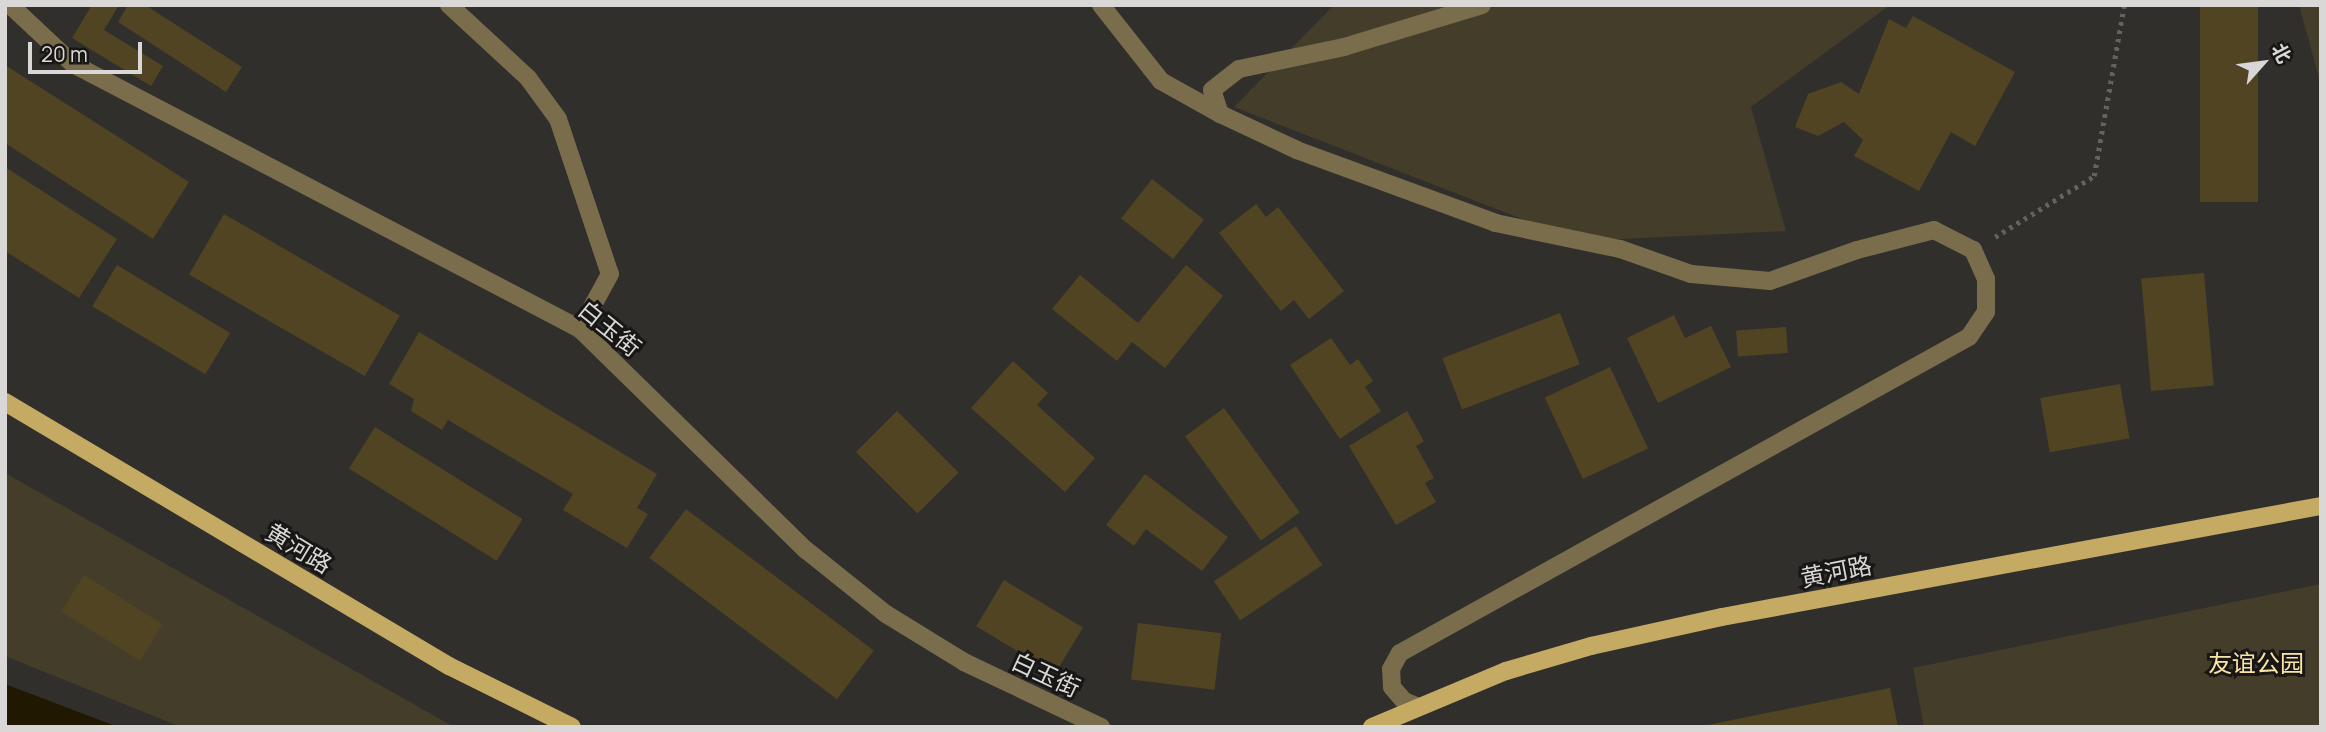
<!DOCTYPE html>
<html>
<head>
<meta charset="utf-8">
<style>
	body { margin:0 }
	#map { position:relative; width:2326px; height:732px; overflow:hidden; background:#302f2b; font-family:Manrope,"Noto Sans SC",sans-serif }
	div>[style] { position:absolute }
	[style*='--x'] { left:calc(var(--x)*1px); top:calc(var(--y)*1px); width:calc(var(--w)*1px); rotate:calc(var(--a)*1deg) }
	.green>* { inset:0; background:#443d2a }
	.water>* { inset:0; background:#211801 }
	.building>* { inset:0; background:#504423; transform-origin:0 0 }
	.path>* { height:4.5px; margin-top:-2.25px; transform-origin:0; background:repeating-linear-gradient(90deg,#63625f 0 3.5px,transparent 0 8.5px) }
	.minor>* { height:18px; margin:-9px; padding:0 9px; transform-origin:9px; border-radius:9px; background:#796d4c }
	.major>* { height:18px; margin:-9px; padding:0 9px; transform-origin:9px; border-radius:9px; background:#c4aa63 }
	span { translate:-50% -50%; white-space:nowrap; text-align:center; line-height:1.15; -webkit-text-stroke:6px #181715; paint-order:stroke }
	.street-label { font-size:24px; color:#d9d8d6 }
	.park-label { font-size:24px; color:#f9e3a5 }
	.frame { position:absolute; inset:0; border:7px solid #d9d8d6; pointer-events:none }
	.north { position:absolute; left:2228px; top:28px; width:70px; height:70px; -webkit-text-stroke:5px #181715; paint-order:stroke; rotate:62deg; font-size:19px; font-weight:700; line-height:28px; text-align:center; color:#d9d8d6 }
	.north::after { content:''; display:block; margin:auto; width:24px; height:32px; background:#d9d8d6; clip-path:polygon(50% 0,100% 100%,50% 72%,0 100%) }
	.scale { position:absolute; left:28px; top:42px; width:114px; height:32px; box-sizing:border-box; border:4px solid #d9d8d6; border-top:0; padding-left:9px; font-size:21px; line-height:24px; white-space:nowrap; color:#d9d8d6; -webkit-text-stroke:5px #181715; paint-order:stroke }
</style>
</head>
<body>
<div id="map">
	<div class="green">
		<i style="clip-path:polygon(1334px 5px,1890px 5px,1751px 107px,1786px 231px,1579px 241px,1234px 107px)"></i>
		<i style="clip-path:polygon(2299px 5px,2321px 5px,2321px 85px)"></i>
		<i style="clip-path:polygon(5px 473px,454px 727px,181px 727px,5px 656px)"></i>
		<i style="clip-path:polygon(2321px 584px,2321px 727px,1924px 727px,1913px 668px)"></i>
	</div>
	<div class="water">
		<i style="clip-path:polygon(5px 684px,118px 727px,5px 727px)"></i>
	</div>
	<div class="building">
		<i style="clip-path:polygon(92px 5px,119px 5px,104px 30px,163px 66px,151px 86px,72px 38px)"></i>
		<i style="clip-path:polygon(128px 5px,145px 5px,242px 67px,226px 92px,118px 22px)"></i>
		<i style="left:2200px;top:5px;width:58px;height:197px"></i>
		<i style="clip-path:polygon(1913px 16px,2015px 72px,1975px 146px,1951px 132px,1919px 191px,1854px 156px,1863px 140px,1844px 122px,1818px 136px,1795px 127px,1808px 94px,1841px 82px,1859px 94px,1889px 19px,1906px 28px)"></i>
		<i style="clip-path:polygon(5px 65px,189px 182px,153px 239px,5px 143px)"></i>
		<i style="clip-path:polygon(5px 167px,117px 239px,79px 298px,5px 251px)"></i>
		<i style="left:1152px;top:179px;width:66px;height:50px;rotate:38deg"></i>
		<i style="clip-path:polygon(1256px 204px,1266px 217px,1278px 207px,1344px 291px,1309px 319px,1294px 300px,1281px 311px,1219px 233px)"></i>
		<i style="left:224px;top:214px;width:203px;height:70px;rotate:30deg"></i>
		<i style="left:117px;top:265px;width:132px;height:48px;rotate:31deg"></i>
		<i style="clip-path:polygon(1186px 265px,1223px 296px,1165px 368px,1132px 342px,1117px 361px,1052px 309px,1080px 275px,1138px 323px)"></i>
		<i style="left:2204px;top:273px;width:113px;height:63px;rotate:85deg"></i>
		<i style="left:1560px;top:313px;width:55px;height:126px;rotate:69deg"></i>
		<i style="clip-path:polygon(1674px 315px,1685px 338px,1711px 326px,1731px 367px,1658px 403px,1627px 338px)"></i>
		<i style="left:1786px;top:327px;width:26px;height:50px;rotate:86deg"></i>
		<i style="clip-path:polygon(419px 332px,657px 474px,637px 508px,648px 514px,627px 548px,563px 510px,573px 494px,448px 420px,442px 430px,411px 411px,414px 399px,389px 384px)"></i>
		<i style="clip-path:polygon(1331px 338px,1350px 365px,1358px 359px,1373px 381px,1365px 387px,1381px 411px,1340px 439px,1290px 365px)"></i>
		<i style="clip-path:polygon(1013px 361px,1048px 393px,1037px 405px,1095px 458px,1065px 492px,971px 408px)"></i>
		<i style="left:1610px;top:367px;width:90px;height:72px;rotate:65deg"></i>
		<i style="left:2120px;top:384px;width:55px;height:81px;rotate:80deg"></i>
		<i style="left:1224px;top:408px;width:129px;height:48px;rotate:54deg"></i>
		<i style="left:897px;top:411px;width:87px;height:58px;rotate:45deg"></i>
		<i style="clip-path:polygon(1407px 411px,1424px 441px,1416px 446px,1434px 478px,1425px 483px,1436px 502px,1396px 525px,1349px 446px)"></i>
		<i style="left:375px;top:427px;width:174px;height:49px;rotate:32deg"></i>
		<i style="clip-path:polygon(1145px 474px,1228px 537px,1202px 571px,1146px 529px,1134px 546px,1106px 525px)"></i>
		<i style="left:686px;top:509px;width:235px;height:61px;rotate:37deg"></i>
		<i style="left:1296px;top:526px;width:47px;height:99px;rotate:56deg"></i>
		<i style="left:84px;top:575px;width:93px;height:43px;rotate:32deg"></i>
		<i style="left:1004px;top:580px;width:92px;height:54px;rotate:31deg"></i>
		<i style="left:1138px;top:623px;width:84px;height:57px;rotate:7deg"></i>
		<i style="clip-path:polygon(1890px 688px,1898px 727px,1703px 727px,1703px 726px)"></i>
	</div>
	<div class="path">
		<i style="--x:1995;--y:237;--w:116;--a:-31.6"></i>
		<i style="--x:2094;--y:176;--w:174;--a:-80"></i>
	</div>
	<div class="minor">
		<i style="--x:10;--y:5;--w:86;--a:43.1"></i>
		<i style="--x:73;--y:64;--w:572;--a:27.6"></i>
		<i style="--x:580;--y:329;--w:316;--a:44.4"></i>
		<i style="--x:806;--y:550;--w:102;--a:38.7"></i>
		<i style="--x:886;--y:614;--w:92;--a:31.6"></i>
		<i style="--x:964;--y:662;--w:152;--a:25.4"></i>
		<i style="--x:449;--y:5;--w:108;--a:42.7"></i>
		<i style="--x:528;--y:78;--w:51;--a:53.8"></i>
		<i style="--x:558;--y:119;--w:163;--a:71.5"></i>
		<i style="--x:610;--y:274;--w:63;--a:118.6"></i>
		<i style="--x:1101;--y:5;--w:97;--a:51.7"></i>
		<i style="--x:1161;--y:81;--w:68;--a:29.2"></i>
		<i style="--x:1416;--y:706;--w:13;--a:-157"></i>
		<i style="--x:1404;--y:701;--w:18;--a:-131"></i>
		<i style="--x:1392;--y:687;--w:18;--a:-93"></i>
		<i style="--x:1391;--y:669;--w:18;--a:-61"></i>
		<i style="--x:1400;--y:653;--w:651;--a:-29.05"></i>
		<i style="--x:1969;--y:337;--w:30;--a:-56"></i>
		<i style="--x:1986;--y:312;--w:33;--a:-90"></i>
		<i style="--x:1986;--y:279;--w:32;--a:-114"></i>
		<i style="--x:1973;--y:250;--w:44;--a:-152.9"></i>
		<i style="--x:1934;--y:230;--w:80;--a:165.4"></i>
		<i style="--x:1857;--y:250;--w:92;--a:160.4"></i>
		<i style="--x:1770;--y:281;--w:79;--a:-174.9"></i>
		<i style="--x:1691;--y:274;--w:75;--a:-160.6"></i>
		<i style="--x:1620;--y:249;--w:127;--a:-168.2"></i>
		<i style="--x:1496;--y:223;--w:212;--a:-159.9"></i>
		<i style="--x:1297;--y:150;--w:85;--a:-154.9"></i>
		<i style="--x:1220;--y:114;--w:25;--a:-108"></i>
		<i style="--x:1212;--y:90;--w:34;--a:-38"></i>
		<i style="--x:1239;--y:69;--w:107;--a:-11.8"></i>
		<i style="--x:1344;--y:47;--w:144;--a:-16.9"></i>
	</div>
	<div class="major">
		<i style="--x:5;--y:402;--w:517;--a:30.74"></i>
		<i style="--x:449;--y:666;--w:137;--a:26.4"></i>
		<i style="--x:1372;--y:727;--w:145;--a:-22.7"></i>
		<i style="--x:1506;--y:671;--w:89;--a:-16.4"></i>
		<i style="--x:1591;--y:646;--w:134;--a:-12.5"></i>
		<i style="--x:1722;--y:617;--w:609;--a:-10.5"></i>
	</div>
	<div class="street-label">
		<span style="left:610px;top:328px;rotate:39deg">白玉街</span>
		<span style="left:299px;top:548px;rotate:31deg">黄河路</span>
		<span style="left:1836px;top:571px;rotate:-11deg">黄河路</span>
		<span style="left:1046px;top:674px;rotate:25deg">白玉街</span>
	</div>
	<div class="park-label">
		<span style="left:2256px;top:663px">友谊公园</span>
	</div>
	<div class="frame"></div>
	<div class="north">北</div>
	<div class="scale">20 m</div>
</div>
</body>
</html>
